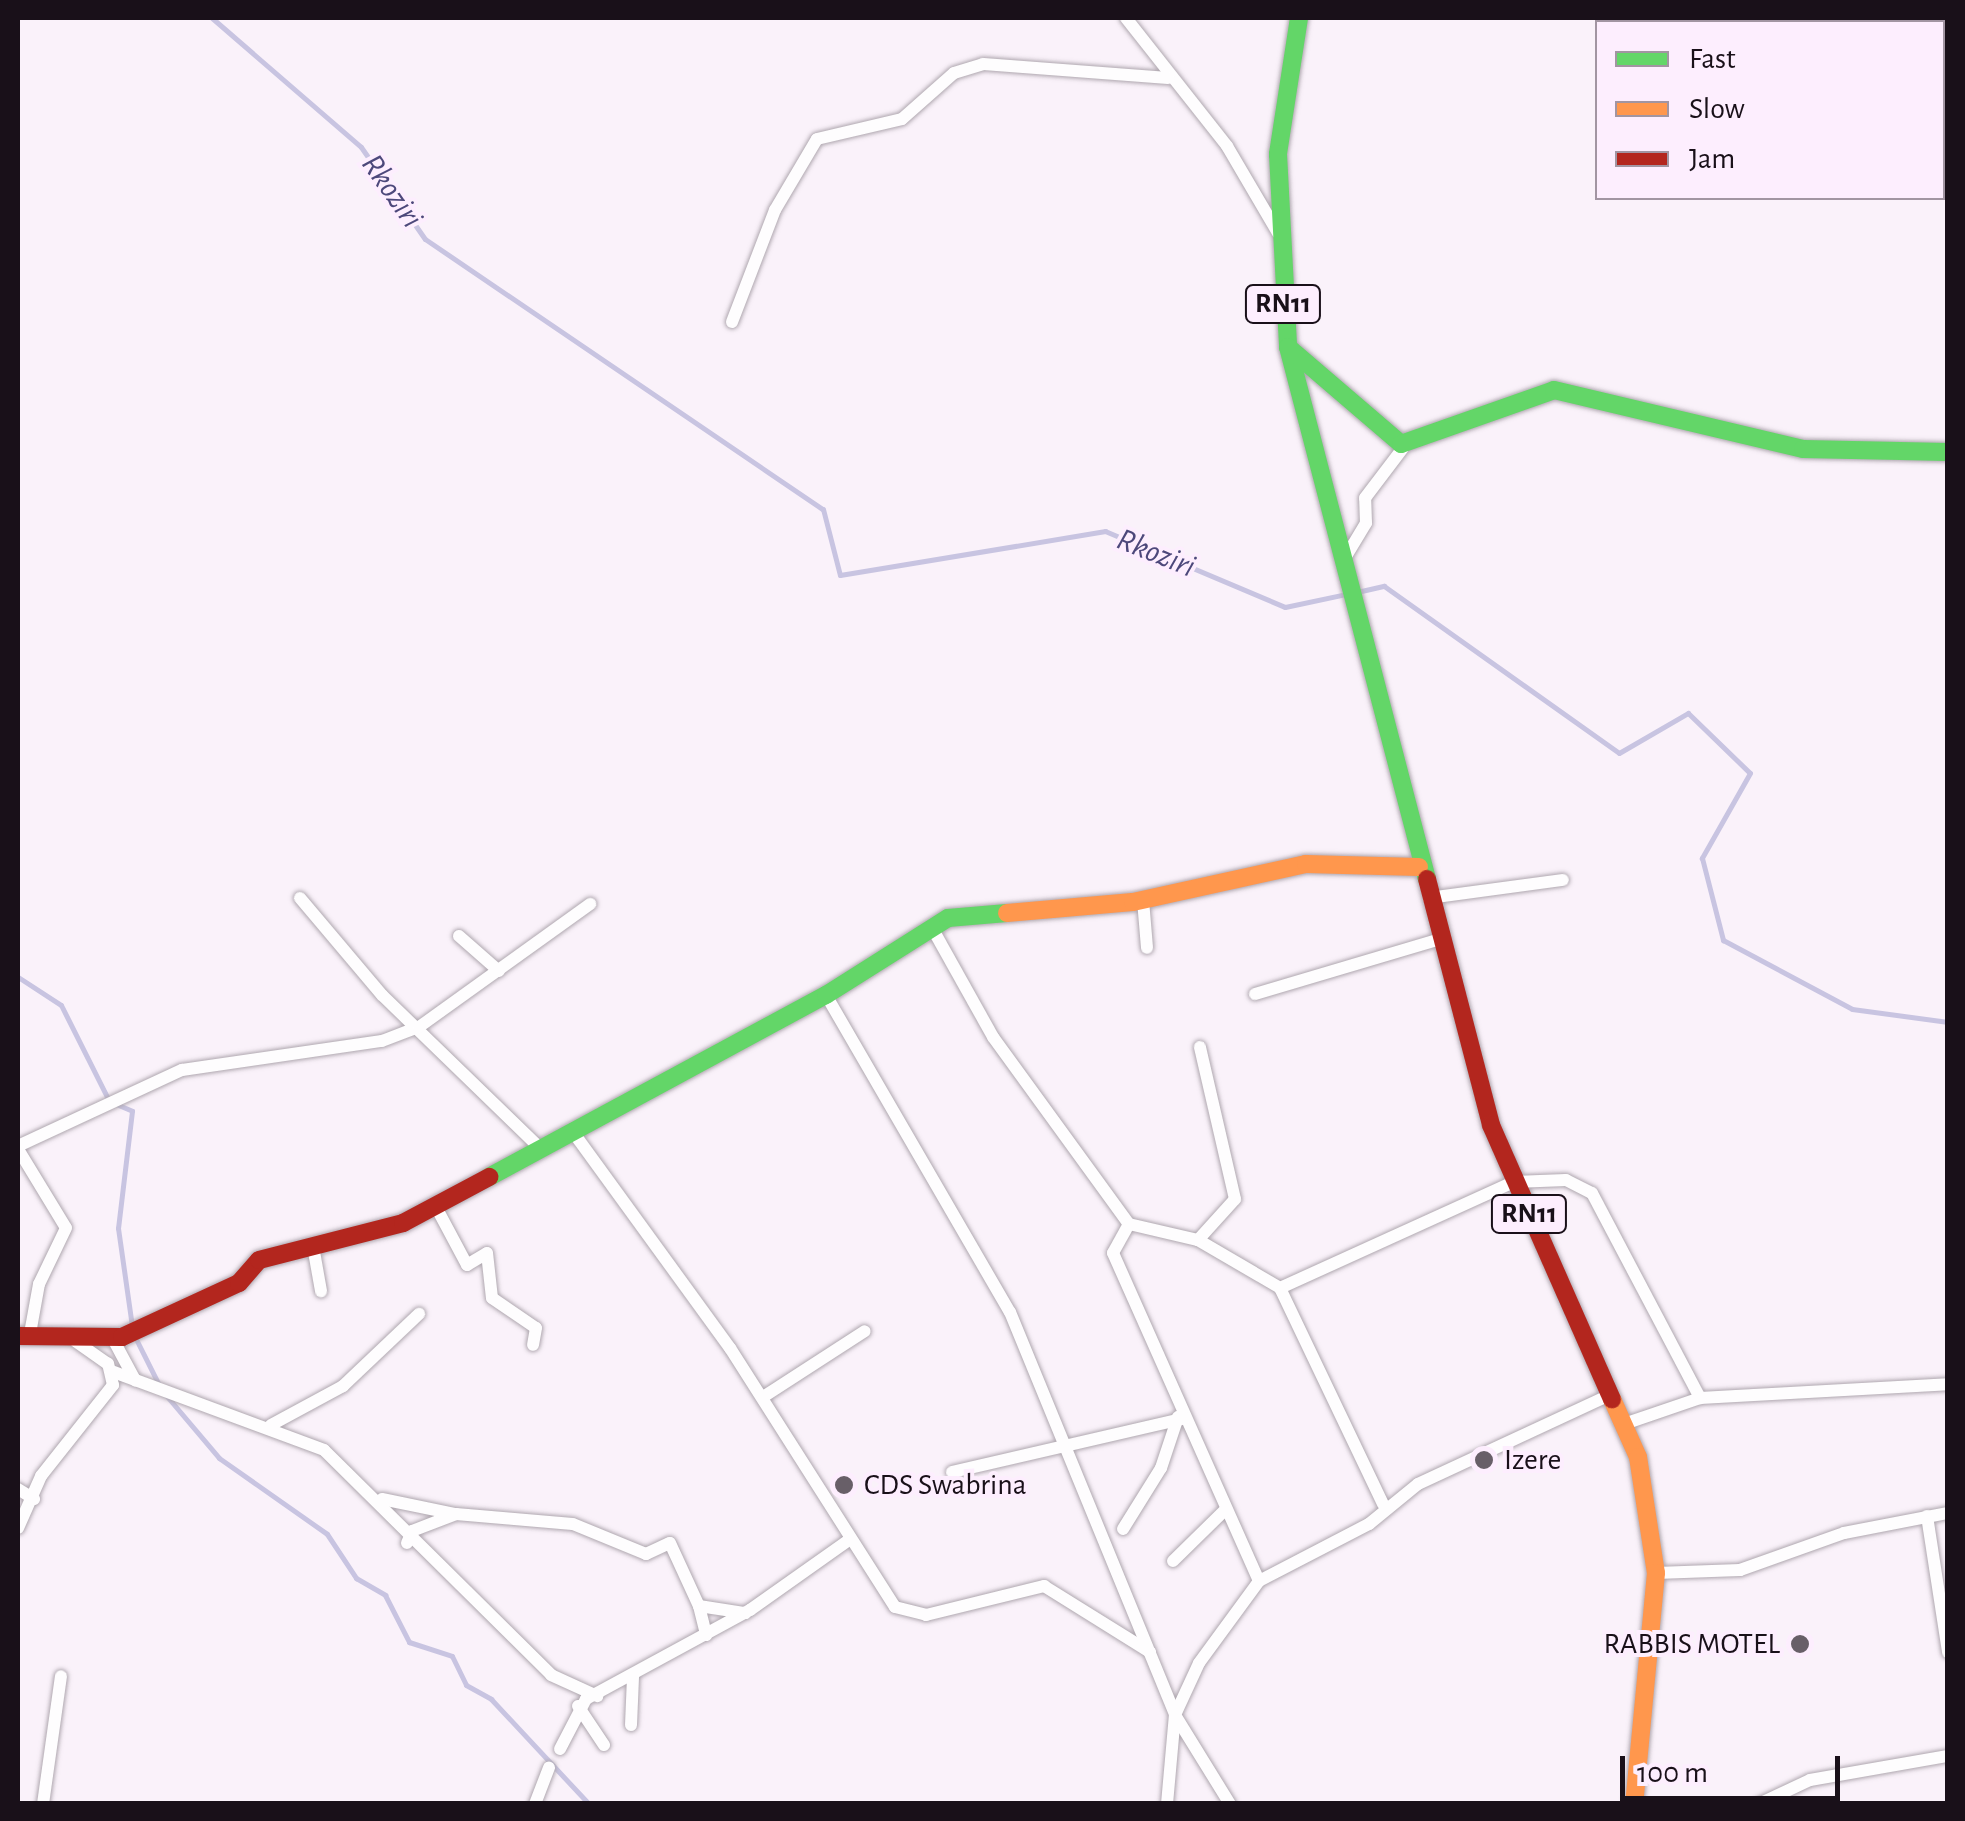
<!DOCTYPE html>
<html>
<head>
<meta charset="utf-8">
<style>
	body { margin:0 }
	#map { position:relative; width:1965px; height:1821px; overflow:hidden; background:#faf2fa; font-family:"Alegreya Sans",sans-serif }
	div>[style] { position:absolute }
	[style*='--x'] { left:calc(var(--x)*1px); top:calc(var(--y)*1px); width:calc(var(--w)*1px); rotate:calc(var(--a)*1deg) }
	.stream>* { height:5px; margin:-2.5px; padding:0 2.5px; transform-origin:2.5px; border-radius:2.5px; background:#c8c4e1 }
	.roads { filter:drop-shadow(0 0 2px #afa7af) drop-shadow(0 0 2px #afa7af) }
	.street>* { height:12px; margin:-6px; padding:0 6px; transform-origin:6px; border-radius:6px; background:#fefdfe }
	.fast>* { height:18px; margin:-9px; padding:0 9px; transform-origin:9px; border-radius:9px; background:#63d668 }
	.slow>* { height:18px; margin:-9px; padding:0 9px; transform-origin:9px; border-radius:9px; background:#ff974d }
	.jam>* { height:18px; margin:-9px; padding:0 9px; transform-origin:9px; border-radius:9px; background:#b3261e }
	.dots>* { width:28px; height:28px; translate:-50% -50%; box-sizing:border-box; border:5px solid #fdeefe; border-radius:50% }
	span { translate:-50% -50%; white-space:nowrap; text-align:center; line-height:1.15; -webkit-text-stroke:8px #fdeefe; paint-order:stroke }
	.shield-label span { padding:2px 8px; background:#fdeefe; border:2px solid; border-radius:8px; -webkit-text-stroke-width:0 }
	.shield-label { font-size:28px; color:#191019; font-weight:700 }
	.poi-label { font-size:30px; color:#191019 }
	.left { translate:0 -50%; text-align:left }
	.right { translate:-100% -50%; text-align:right }
	.water-label { font-size:32px; color:#4d487b; font-style:italic }
	.frame { position:absolute; inset:0; border:20px solid #191019; pointer-events:none }
	.legend { position:absolute; left:1595px; top:20px; width:350px; height:180px; box-sizing:border-box; background:#fdeefe; border:2px solid #a295a2; margin:0; padding:12px 18px; list-style:none; font-size:30px; color:#191019 }
	.legend li { display:flex; align-items:center; gap:20px; height:50px }
	.legend b { width:50px; border:2px solid #a295a2 }
	.scale { position:absolute; left:1620px; top:1756px; width:220px; height:45px; box-sizing:border-box; border:5px solid #191019; border-top:0; padding-left:12px; font-size:30px; line-height:35px; white-space:nowrap; color:#191019; -webkit-text-stroke:8px #fdeefe; paint-order:stroke }
</style>
</head>
<body>
<div id="map">
	<div class="stream">
		<i style="--x:212;--y:18;--w:197;--a:40.9"></i>
		<i style="--x:361;--y:147;--w:112;--a:55.2"></i>
		<i style="--x:425;--y:239;--w:481;--a:34.2"></i>
		<i style="--x:823;--y:509;--w:68;--a:75.6"></i>
		<i style="--x:840;--y:575;--w:269;--a:-9.4"></i>
		<i style="--x:1105;--y:531;--w:195;--a:22.9"></i>
		<i style="--x:1285;--y:607;--w:62;--a:-12"></i>
		<i style="--x:1357;--y:592;--w:28;--a:-13"></i>
		<i style="--x:1384;--y:586;--w:288;--a:35.4"></i>
		<i style="--x:1619;--y:753;--w:80;--a:-30.1"></i>
		<i style="--x:1688;--y:713;--w:86;--a:44.1"></i>
		<i style="--x:1750;--y:773;--w:98;--a:119.5"></i>
		<i style="--x:1702;--y:858;--w:85;--a:75.6"></i>
		<i style="--x:1723;--y:940;--w:146;--a:28.1"></i>
		<i style="--x:1852;--y:1009;--w:97;--a:7.7"></i>
		<i style="--x:18;--y:977;--w:51;--a:33.1"></i>
		<i style="--x:61;--y:1005;--w:107;--a:63.4"></i>
		<i style="--x:109;--y:1101;--w:25;--a:23"></i>
		<i style="--x:132;--y:1111;--w:118;--a:96.8"></i>
		<i style="--x:118;--y:1228;--w:99;--a:81.9"></i>
		<i style="--x:135;--y:1337;--w:54;--a:63.4"></i>
		<i style="--x:165;--y:1394;--w:84;--a:49.8"></i>
		<i style="--x:219;--y:1458;--w:132;--a:35.1"></i>
		<i style="--x:327;--y:1534;--w:53;--a:56.6"></i>
		<i style="--x:356;--y:1578;--w:34;--a:30"></i>
		<i style="--x:385;--y:1595;--w:53;--a:62.9"></i>
		<i style="--x:409;--y:1642;--w:45;--a:18"></i>
		<i style="--x:452;--y:1656;--w:32;--a:64"></i>
		<i style="--x:466;--y:1685;--w:29;--a:29"></i>
		<i style="--x:491;--y:1699;--w:144;--a:47"></i>
	</div>
	<div class="roads">
		<div class="street">
			<i style="--x:1126;--y:18;--w:163;--a:51.7"></i>
			<i style="--x:1227;--y:146;--w:101;--a:59.6"></i>
			<i style="--x:732;--y:322;--w:120;--a:-69"></i>
			<i style="--x:775;--y:210;--w:82;--a:-59.4"></i>
			<i style="--x:817;--y:139;--w:87;--a:-13.2"></i>
			<i style="--x:902;--y:119;--w:69;--a:-41.5"></i>
			<i style="--x:954;--y:73;--w:30;--a:-17"></i>
			<i style="--x:983;--y:64;--w:186;--a:4.3"></i>
			<i style="--x:1345;--y:558;--w:41;--a:-59"></i>
			<i style="--x:1366;--y:523;--w:25;--a:-92"></i>
			<i style="--x:1365;--y:498;--w:68;--a:-52.8"></i>
			<i style="--x:300;--y:898;--w:127;--a:49.8"></i>
			<i style="--x:382;--y:995;--w:220;--a:44.1"></i>
			<i style="--x:1429;--y:898;--w:135;--a:-7.7"></i>
			<i style="--x:1143;--y:900;--w:48;--a:85.2"></i>
			<i style="--x:931;--y:926;--w:127;--a:60.8"></i>
			<i style="--x:993;--y:1037;--w:231;--a:54"></i>
			<i style="--x:1129;--y:1224;--w:33;--a:119"></i>
			<i style="--x:1113;--y:1253;--w:359;--a:66"></i>
			<i style="--x:459;--y:936;--w:53;--a:41.2"></i>
			<i style="--x:1255;--y:994;--w:190;--a:-16.5"></i>
			<i style="--x:826;--y:995;--w:367;--a:59.9"></i>
			<i style="--x:1010;--y:1312;--w:435;--a:67.7"></i>
			<i style="--x:1175;--y:1715;--w:105;--a:58.3"></i>
			<i style="--x:573;--y:1132;--w:267;--a:54"></i>
			<i style="--x:730;--y:1348;--w:307;--a:57.5"></i>
			<i style="--x:895;--y:1607;--w:32;--a:14"></i>
			<i style="--x:926;--y:1615;--w:122;--a:-13.8"></i>
			<i style="--x:1044;--y:1586;--w:125;--a:31.9"></i>
			<i style="--x:18;--y:1146;--w:181;--a:-24.9"></i>
			<i style="--x:182;--y:1070;--w:202;--a:-8.3"></i>
			<i style="--x:382;--y:1041;--w:40;--a:-21"></i>
			<i style="--x:419;--y:1027;--w:211;--a:-35.7"></i>
			<i style="--x:18;--y:1149;--w:92;--a:58.7"></i>
			<i style="--x:66;--y:1228;--w:62;--a:115.7"></i>
			<i style="--x:39;--y:1284;--w:56;--a:100.3"></i>
			<i style="--x:435;--y:1205;--w:68;--a:61.9"></i>
			<i style="--x:467;--y:1265;--w:23;--a:-31"></i>
			<i style="--x:487;--y:1253;--w:45;--a:83.7"></i>
			<i style="--x:492;--y:1298;--w:53;--a:34.3"></i>
			<i style="--x:536;--y:1328;--w:17;--a:100"></i>
			<i style="--x:1129;--y:1224;--w:71;--a:13.1"></i>
			<i style="--x:1198;--y:1240;--w:95;--a:30.3"></i>
			<i style="--x:1198;--y:1240;--w:55;--a:-47.9"></i>
			<i style="--x:1235;--y:1199;--w:156;--a:-103"></i>
			<i style="--x:313;--y:1246;--w:46;--a:79.9"></i>
			<i style="--x:113;--y:1339;--w:47;--a:61.8"></i>
			<i style="--x:111;--y:1371;--w:227;--a:20.3"></i>
			<i style="--x:324;--y:1450;--w:320;--a:44.7"></i>
			<i style="--x:551;--y:1675;--w:51;--a:24.5"></i>
			<i style="--x:763;--y:1397;--w:121;--a:-32.9"></i>
			<i style="--x:1627;--y:1423;--w:77;--a:-18.9"></i>
			<i style="--x:1700;--y:1398;--w:248;--a:-3.2"></i>
			<i style="--x:271;--y:1425;--w:82;--a:-28.4"></i>
			<i style="--x:343;--y:1386;--w:105;--a:-43.5"></i>
			<i style="--x:952;--y:1472;--w:239;--a:-13"></i>
			<i style="--x:18;--y:1489;--w:19;--a:32"></i>
			<i style="--x:382;--y:1499;--w:75;--a:11.6"></i>
			<i style="--x:1383;--y:1504;--w:239;--a:-115.5"></i>
			<i style="--x:1280;--y:1288;--w:257;--a:-24.4"></i>
			<i style="--x:1514;--y:1182;--w:52;--a:-2.2"></i>
			<i style="--x:1566;--y:1180;--w:29;--a:27"></i>
			<i style="--x:1592;--y:1193;--w:232;--a:62.2"></i>
			<i style="--x:1927;--y:1516;--w:138;--a:81.2"></i>
			<i style="--x:18;--y:1528;--w:57;--a:-66.1"></i>
			<i style="--x:41;--y:1476;--w:116;--a:-51.6"></i>
			<i style="--x:113;--y:1385;--w:22;--a:-103"></i>
			<i style="--x:108;--y:1364;--w:39;--a:-145"></i>
			<i style="--x:1123;--y:1529;--w:72;--a:-58.1"></i>
			<i style="--x:1161;--y:1468;--w:54;--a:-71.6"></i>
			<i style="--x:407;--y:1543;--w:13;--a:-67"></i>
			<i style="--x:412;--y:1531;--w:47;--a:-21.1"></i>
			<i style="--x:456;--y:1514;--w:117;--a:4.9"></i>
			<i style="--x:573;--y:1524;--w:79;--a:22.3"></i>
			<i style="--x:646;--y:1554;--w:26;--a:-25"></i>
			<i style="--x:670;--y:1543;--w:69;--a:65.3"></i>
			<i style="--x:699;--y:1606;--w:47;--a:8.7"></i>
			<i style="--x:1173;--y:1561;--w:71;--a:-44.4"></i>
			<i style="--x:1656;--y:1573;--w:84;--a:-2"></i>
			<i style="--x:1740;--y:1570;--w:110;--a:-19.6"></i>
			<i style="--x:1844;--y:1533;--w:106;--a:-10.9"></i>
			<i style="--x:699;--y:1606;--w:30;--a:76"></i>
			<i style="--x:578;--y:1706;--w:47;--a:56.3"></i>
			<i style="--x:631;--y:1725;--w:48;--a:-87.6"></i>
			<i style="--x:560;--y:1749;--w:56;--a:-62.5"></i>
			<i style="--x:586;--y:1699;--w:187;--a:-28.5"></i>
			<i style="--x:750;--y:1610;--w:121;--a:-35.3"></i>
			<i style="--x:43;--y:1804;--w:129;--a:-82"></i>
			<i style="--x:535;--y:1804;--w:39;--a:-69"></i>
			<i style="--x:1167;--y:1804;--w:89;--a:-84.9"></i>
			<i style="--x:1175;--y:1715;--w:57;--a:-65.2"></i>
			<i style="--x:1199;--y:1663;--w:102;--a:-53.8"></i>
			<i style="--x:1259;--y:1581;--w:124;--a:-27.4"></i>
			<i style="--x:1369;--y:1524;--w:63;--a:-39.2"></i>
			<i style="--x:1418;--y:1484;--w:214;--a:-24.9"></i>
			<i style="--x:1759;--y:1804;--w:56;--a:-25.2"></i>
			<i style="--x:1810;--y:1780;--w:140;--a:-9.9"></i>
		</div>
		<div class="fast">
			<i style="--x:1299;--y:18;--w:138;--a:98.8"></i>
			<i style="--x:1278;--y:154;--w:193;--a:87"></i>
			<i style="--x:1288;--y:347;--w:550;--a:75.36"></i>
			<i style="--x:1288;--y:347;--w:149;--a:40.6"></i>
			<i style="--x:1401;--y:444;--w:162;--a:-19.4"></i>
			<i style="--x:1554;--y:390;--w:256;--a:13.3"></i>
			<i style="--x:1803;--y:449;--w:145;--a:1.2"></i>
			<i style="--x:489;--y:1177;--w:383;--a:-28.4"></i>
			<i style="--x:826;--y:995;--w:144;--a:-32.3"></i>
			<i style="--x:948;--y:918;--w:59;--a:-4.8"></i>
		</div>
		<div class="slow">
			<i style="--x:1007;--y:913;--w:126;--a:-5"></i>
			<i style="--x:1133;--y:902;--w:177;--a:-12.4"></i>
			<i style="--x:1306;--y:864;--w:113;--a:1.5"></i>
			<i style="--x:1612;--y:1399;--w:64;--a:65.9"></i>
			<i style="--x:1638;--y:1457;--w:117;--a:81.2"></i>
			<i style="--x:1656;--y:1573;--w:232;--a:95.4"></i>
		</div>
		<div class="jam">
			<i style="--x:1427;--y:879;--w:254;--a:75.4"></i>
			<i style="--x:1491;--y:1125;--w:300;--a:66.2"></i>
			<i style="--x:18;--y:1336;--w:104;--a:0.6"></i>
			<i style="--x:122;--y:1337;--w:129;--a:-24.8"></i>
			<i style="--x:239;--y:1283;--w:30;--a:-49"></i>
			<i style="--x:259;--y:1260;--w:149;--a:-14.4"></i>
			<i style="--x:403;--y:1223;--w:98;--a:-28.1"></i>
		</div>
	</div>
	<div class="dots">
		<i style="left:1484px;top:1460px;background:#685f68"></i>
		<i style="left:844px;top:1485px;background:#685f68"></i>
		<i style="left:1800px;top:1644px;background:#685f68"></i>
	</div>
	<div class="shield-label">
		<span style="left:1283px;top:304px">RN11</span>
		<span style="left:1529px;top:1214px">RN11</span>
	</div>
	<div class="poi-label">
		<span class="left" style="left:1504px;top:1460px">Izere</span>
		<span class="left" style="left:864px;top:1485px">CDS Swabrina</span>
		<span class="right" style="left:1780px;top:1644px">RABBIS MOTEL</span>
	</div>
	<div class="water-label">
		<span style="left:392px;top:191px;rotate:55deg">Rkoziri</span>
		<span style="left:1156px;top:553px;rotate:22deg">Rkoziri</span>
	</div>
	<div class="frame"></div>
	<ul class="legend">
	<li><b style="height:12px;background:#63d668"></b>Fast</li>
	<li><b style="height:12px;background:#ff974d"></b>Slow</li>
	<li><b style="height:12px;background:#b3261e"></b>Jam</li>
	</ul>
	<div class="scale">100 m</div>
</div>
</body>
</html>
